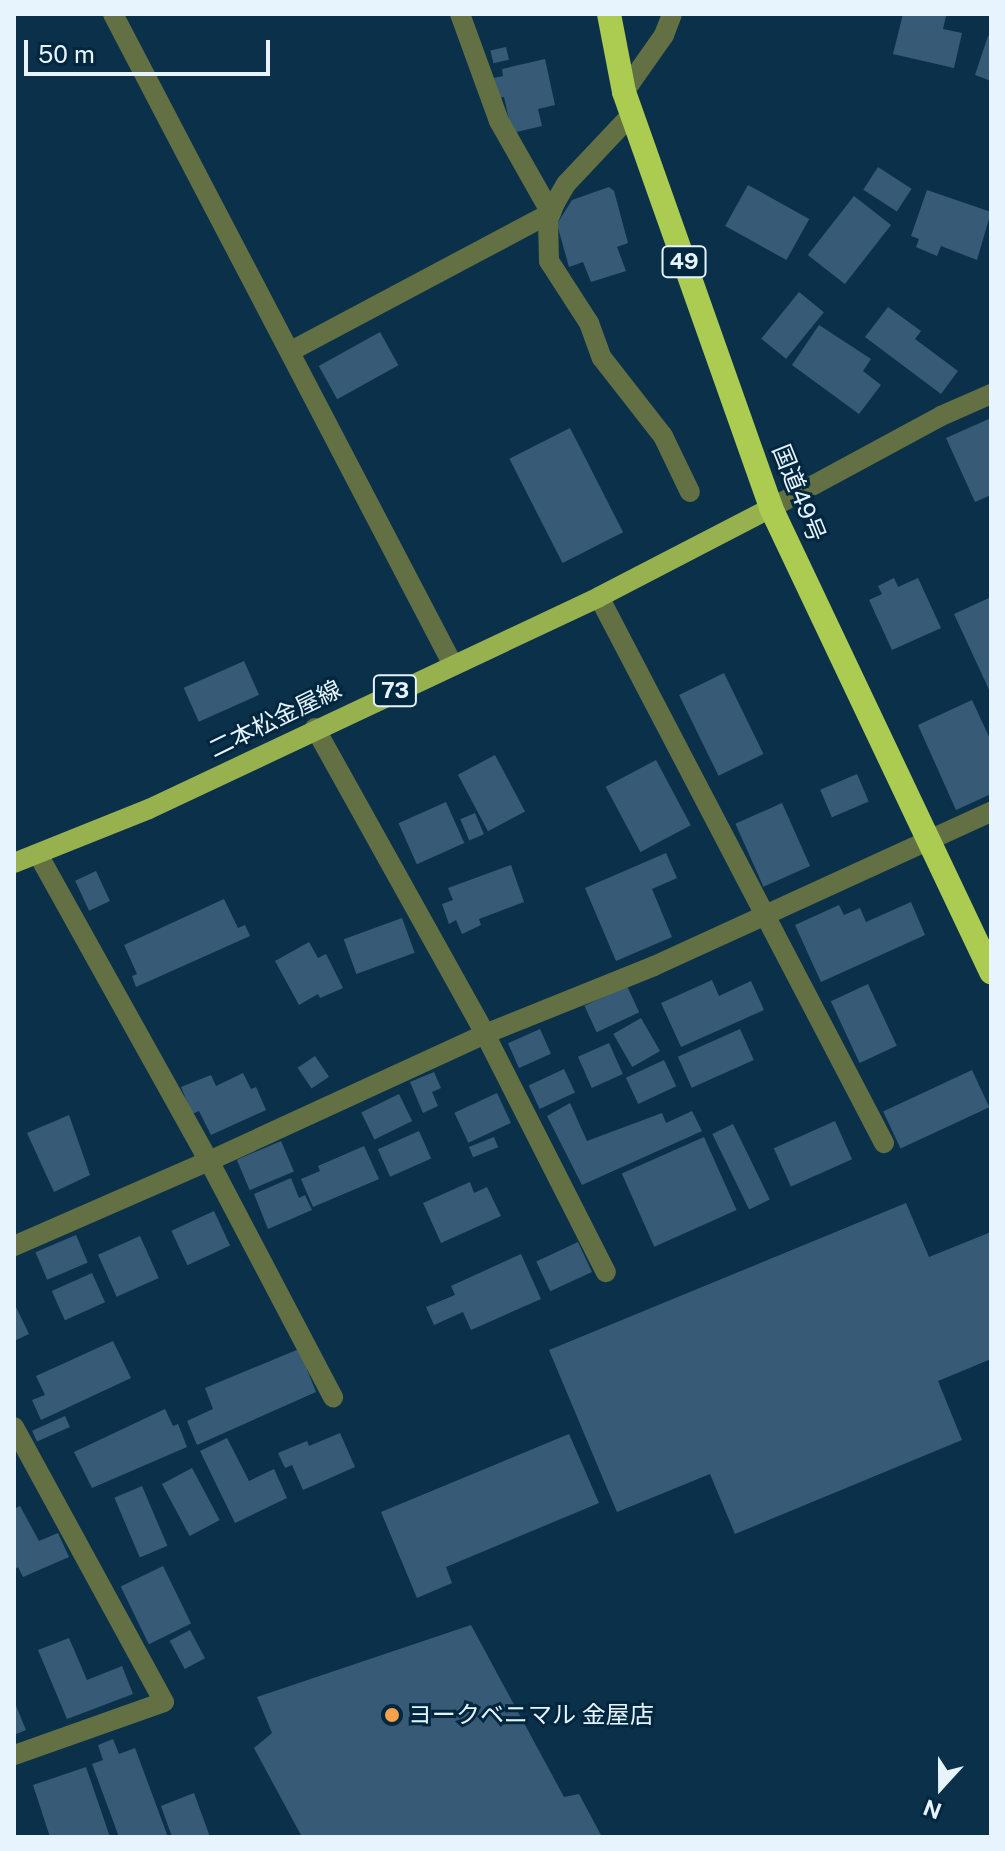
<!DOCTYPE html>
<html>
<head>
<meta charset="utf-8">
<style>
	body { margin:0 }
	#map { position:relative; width:1005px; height:1851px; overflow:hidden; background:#0b314a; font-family:"Public Sans","Noto Sans JP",sans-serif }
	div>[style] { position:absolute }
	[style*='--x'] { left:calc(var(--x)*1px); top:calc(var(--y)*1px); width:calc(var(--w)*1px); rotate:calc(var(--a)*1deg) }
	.building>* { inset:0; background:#375b76; transform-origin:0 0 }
	.minor>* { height:20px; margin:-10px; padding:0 10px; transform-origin:10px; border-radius:10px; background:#637043 }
	.major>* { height:20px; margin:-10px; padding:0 10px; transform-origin:10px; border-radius:10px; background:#97b14e }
	.highway>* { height:24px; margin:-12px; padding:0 12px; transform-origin:12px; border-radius:12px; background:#abcb51 }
	.dots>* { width:22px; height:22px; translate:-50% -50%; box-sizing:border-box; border:4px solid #01273f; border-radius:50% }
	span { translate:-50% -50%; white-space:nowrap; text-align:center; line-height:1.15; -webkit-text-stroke:6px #01273f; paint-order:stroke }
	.shield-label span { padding:2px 6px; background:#01273f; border:2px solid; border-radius:6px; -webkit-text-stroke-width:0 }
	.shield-label { font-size:22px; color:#e7f3fd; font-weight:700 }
	.street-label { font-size:24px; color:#e7f3fd }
	.poi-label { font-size:24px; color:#e7f3fd }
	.left { translate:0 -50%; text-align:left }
	.frame { position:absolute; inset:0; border:16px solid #e7f3fd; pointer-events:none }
	.north { position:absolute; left:901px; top:1747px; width:80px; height:80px; -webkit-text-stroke:6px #01273f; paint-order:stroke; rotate:201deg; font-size:22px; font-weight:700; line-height:32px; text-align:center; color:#e7f3fd }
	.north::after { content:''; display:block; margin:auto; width:28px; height:36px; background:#e7f3fd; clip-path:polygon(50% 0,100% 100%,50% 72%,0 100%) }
	.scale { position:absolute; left:24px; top:40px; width:246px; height:36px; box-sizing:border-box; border:4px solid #e7f3fd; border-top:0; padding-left:10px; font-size:24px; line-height:28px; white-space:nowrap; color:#e7f3fd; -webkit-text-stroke:6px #01273f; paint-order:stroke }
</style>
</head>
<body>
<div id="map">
	<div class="building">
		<i style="clip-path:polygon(903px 14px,946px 16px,943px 29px,962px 33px,954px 68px,893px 54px)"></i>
		<i style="clip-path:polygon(988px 36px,991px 37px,991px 81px,975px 75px)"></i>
		<i style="left:506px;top:47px;width:13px;height:16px;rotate:77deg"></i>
		<i style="clip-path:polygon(545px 59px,555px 105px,538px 109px,542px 126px,512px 133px,504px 97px,499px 98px,494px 78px,503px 76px,502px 69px)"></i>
		<i style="left:878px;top:167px;width:40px;height:27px;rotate:33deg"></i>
		<i style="left:748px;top:185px;width:70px;height:47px;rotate:29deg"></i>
		<i style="clip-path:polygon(609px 187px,614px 191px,628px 243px,617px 247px,626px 271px,591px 282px,583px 262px,569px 267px,557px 224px,572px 200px)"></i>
		<i style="clip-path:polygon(927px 190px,991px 212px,977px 260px,941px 246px,937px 256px,916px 247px,919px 239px,911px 236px)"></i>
		<i style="left:854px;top:196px;width:47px;height:75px;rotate:38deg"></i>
		<i style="left:799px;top:292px;width:32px;height:60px;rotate:39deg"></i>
		<i style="clip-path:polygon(888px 307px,921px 331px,915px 339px,958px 371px,941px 394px,865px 337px)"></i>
		<i style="clip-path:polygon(819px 325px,871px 359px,863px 371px,881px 385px,859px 414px,792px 365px)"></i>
		<i style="left:380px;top:332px;width:38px;height:70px;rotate:61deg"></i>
		<i style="clip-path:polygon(991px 418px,991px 495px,975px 502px,946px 438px)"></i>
		<i style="left:570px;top:428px;width:117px;height:68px;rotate:63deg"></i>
		<i style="clip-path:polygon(894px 578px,898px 587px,918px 578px,941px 628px,892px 650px,869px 600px,882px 594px,878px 586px)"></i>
		<i style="clip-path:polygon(991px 597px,991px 694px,954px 614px)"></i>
		<i style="left:244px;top:661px;width:37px;height:66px;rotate:66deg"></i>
		<i style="left:724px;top:673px;width:90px;height:50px;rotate:64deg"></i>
		<i style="clip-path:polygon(972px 700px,991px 741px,991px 794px,956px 810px,918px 725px)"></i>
		<i style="left:495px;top:755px;width:64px;height:42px;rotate:62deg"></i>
		<i style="left:656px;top:760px;width:74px;height:57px;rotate:62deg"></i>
		<i style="left:857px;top:774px;width:30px;height:40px;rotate:67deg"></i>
		<i style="left:446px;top:802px;width:45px;height:52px;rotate:66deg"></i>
		<i style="left:782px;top:803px;width:69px;height:51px;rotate:66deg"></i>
		<i style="left:475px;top:813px;width:23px;height:16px;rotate:67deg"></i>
		<i style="clip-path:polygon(666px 853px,677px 878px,652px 889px,672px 937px,616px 961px,585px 888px)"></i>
		<i style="clip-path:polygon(511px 865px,524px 902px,479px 919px,481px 925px,462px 934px,456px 920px,449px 924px,442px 904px,453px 900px,448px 888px)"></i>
		<i style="left:96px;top:871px;width:33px;height:23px;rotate:65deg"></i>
		<i style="clip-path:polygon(224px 899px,238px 928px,245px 925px,250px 936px,136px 987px,132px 976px,137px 974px,124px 945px)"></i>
		<i style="clip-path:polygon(911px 902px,925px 935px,821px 982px,795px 925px,839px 905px,844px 915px,860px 908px,866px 922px)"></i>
		<i style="left:402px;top:918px;width:37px;height:62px;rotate:70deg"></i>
		<i style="clip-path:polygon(309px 942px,318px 958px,326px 954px,343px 988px,320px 998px,318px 994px,299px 1005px,275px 961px)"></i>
		<i style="clip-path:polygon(712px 980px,719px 996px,751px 981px,764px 1010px,681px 1047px,661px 1003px)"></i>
		<i style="left:868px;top:984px;width:68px;height:41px;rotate:65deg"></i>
		<i style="left:627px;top:986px;width:29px;height:47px;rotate:65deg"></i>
		<i style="left:641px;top:1018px;width:38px;height:32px;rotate:60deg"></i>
		<i style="left:540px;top:1029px;width:27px;height:35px;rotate:66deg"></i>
		<i style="left:740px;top:1029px;width:34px;height:68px;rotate:66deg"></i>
		<i style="left:609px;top:1043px;width:34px;height:34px;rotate:66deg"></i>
		<i style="left:315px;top:1056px;width:25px;height:21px;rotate:56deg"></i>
		<i style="left:664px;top:1060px;width:29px;height:42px;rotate:65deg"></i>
		<i style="left:564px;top:1069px;width:26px;height:39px;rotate:65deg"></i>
		<i style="left:972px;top:1070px;width:41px;height:98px;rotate:65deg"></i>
		<i style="clip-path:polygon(434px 1072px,441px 1088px,432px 1092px,438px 1106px,423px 1113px,410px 1082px)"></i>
		<i style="clip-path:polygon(243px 1073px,251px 1089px,256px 1087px,266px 1110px,211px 1135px,199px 1111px,192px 1114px,181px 1087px,211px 1075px,216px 1086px)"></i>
		<i style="left:497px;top:1093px;width:33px;height:47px;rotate:65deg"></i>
		<i style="left:399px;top:1094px;width:30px;height:42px;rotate:64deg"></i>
		<i style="clip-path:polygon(570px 1103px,587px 1141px,662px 1113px,666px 1123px,692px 1111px,702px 1131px,582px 1185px,547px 1116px)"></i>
		<i style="clip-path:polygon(69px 1115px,90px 1175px,54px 1192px,27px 1133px)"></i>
		<i style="left:835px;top:1121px;width:42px;height:67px;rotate:66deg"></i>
		<i style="left:733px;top:1124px;width:84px;height:23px;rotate:64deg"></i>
		<i style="left:419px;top:1131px;width:30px;height:45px;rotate:66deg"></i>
		<i style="left:494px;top:1137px;width:11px;height:27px;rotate:68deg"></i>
		<i style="left:704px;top:1137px;width:80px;height:90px;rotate:66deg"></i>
		<i style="left:281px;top:1141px;width:33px;height:48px;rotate:67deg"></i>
		<i style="clip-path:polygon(364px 1146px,379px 1179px,313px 1207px,301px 1179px,320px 1171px,318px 1166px)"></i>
		<i style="clip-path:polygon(291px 1178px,299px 1198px,305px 1195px,312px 1210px,268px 1229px,254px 1194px)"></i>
		<i style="clip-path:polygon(470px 1182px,474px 1193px,487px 1187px,501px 1216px,441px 1243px,423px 1203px)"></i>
		<i style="clip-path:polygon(906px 1203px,929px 1257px,991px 1232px,991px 1359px,938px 1381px,962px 1440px,735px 1534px,710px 1474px,617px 1512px,549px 1350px)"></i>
		<i style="left:214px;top:1211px;width:38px;height:47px;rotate:65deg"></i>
		<i style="left:76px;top:1235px;width:30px;height:44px;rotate:67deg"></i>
		<i style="left:140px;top:1236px;width:46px;height:46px;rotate:66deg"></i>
		<i style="left:578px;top:1242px;width:33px;height:46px;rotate:65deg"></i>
		<i style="clip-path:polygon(521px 1254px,541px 1299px,471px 1330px,463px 1312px,434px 1325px,426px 1307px,455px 1295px,451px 1286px)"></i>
		<i style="left:92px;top:1273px;width:32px;height:44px;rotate:66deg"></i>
		<i style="clip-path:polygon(16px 1307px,29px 1334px,14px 1341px,14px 1308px)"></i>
		<i style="clip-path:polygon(113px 1341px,131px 1378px,41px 1420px,32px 1400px,45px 1395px,36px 1376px)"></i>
		<i style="clip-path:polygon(299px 1349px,316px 1392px,197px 1445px,187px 1421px,213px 1409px,205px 1388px)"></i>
		<i style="clip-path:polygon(165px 1409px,173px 1426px,178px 1424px,187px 1447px,92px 1488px,74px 1452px)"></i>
		<i style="left:65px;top:1416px;width:12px;height:36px;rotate:66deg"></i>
		<i style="clip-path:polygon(340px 1433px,355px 1467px,303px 1490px,292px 1465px,285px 1468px,278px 1453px,307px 1441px,309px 1446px)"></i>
		<i style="clip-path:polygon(569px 1434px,599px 1503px,446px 1567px,452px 1583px,417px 1598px,381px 1512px)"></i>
		<i style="clip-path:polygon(227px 1438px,249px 1481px,274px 1469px,287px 1498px,235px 1523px,200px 1451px)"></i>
		<i style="left:192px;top:1468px;width:59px;height:34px;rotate:62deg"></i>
		<i style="left:142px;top:1486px;width:65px;height:30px;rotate:67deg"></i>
		<i style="clip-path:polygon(20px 1506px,39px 1541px,58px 1533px,69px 1557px,23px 1577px,18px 1567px,14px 1570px,14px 1509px)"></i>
		<i style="left:163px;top:1566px;width:64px;height:47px;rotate:64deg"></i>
		<i style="clip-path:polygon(471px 1625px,564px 1797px,579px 1794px,602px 1837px,302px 1837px,254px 1748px,272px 1733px,257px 1697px)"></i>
		<i style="left:190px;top:1630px;width:32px;height:23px;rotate:62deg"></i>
		<i style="clip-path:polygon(69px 1638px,87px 1680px,122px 1666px,133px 1694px,67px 1719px,38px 1650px)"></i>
		<i style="clip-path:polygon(14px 1701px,26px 1730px,14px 1735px)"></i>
		<i style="clip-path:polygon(113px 1739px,119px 1754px,135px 1748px,168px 1837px,119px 1837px,92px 1764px,103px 1760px,98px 1745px)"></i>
		<i style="clip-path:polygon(86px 1767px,110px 1837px,50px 1837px,33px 1785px)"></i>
		<i style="clip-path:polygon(194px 1793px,210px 1837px,172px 1837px,161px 1806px)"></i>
	</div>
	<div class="minor">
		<i style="--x:113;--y:14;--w:732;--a:62.42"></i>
		<i style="--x:624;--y:92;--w:70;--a:-54.9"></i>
		<i style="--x:664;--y:35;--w:22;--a:-69"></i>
		<i style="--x:632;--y:114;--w:96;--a:133.3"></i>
		<i style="--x:566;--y:184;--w:22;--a:120"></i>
		<i style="--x:555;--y:203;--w:18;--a:112"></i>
		<i style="--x:548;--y:220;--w:41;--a:88.6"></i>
		<i style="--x:549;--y:261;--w:74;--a:57.2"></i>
		<i style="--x:589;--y:323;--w:37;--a:70"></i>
		<i style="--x:602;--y:358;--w:99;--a:52"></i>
		<i style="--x:663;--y:436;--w:62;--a:64.3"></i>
		<i style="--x:291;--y:351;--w:294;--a:-28"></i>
		<i style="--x:551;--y:213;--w:106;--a:-119.5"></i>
		<i style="--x:499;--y:121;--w:114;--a:-110"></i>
		<i style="--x:771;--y:508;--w:193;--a:-28.4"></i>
		<i style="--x:941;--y:416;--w:55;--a:-23.7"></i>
		<i style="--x:599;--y:597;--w:616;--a:62.44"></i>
		<i style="--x:315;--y:728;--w:350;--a:60.9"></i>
		<i style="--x:485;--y:1034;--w:267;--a:63.1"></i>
		<i style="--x:39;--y:856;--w:349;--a:60.9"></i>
		<i style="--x:209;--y:1161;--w:267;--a:62.3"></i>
		<i style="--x:14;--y:1246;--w:213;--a:-23.6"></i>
		<i style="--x:209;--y:1161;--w:304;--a:-24.7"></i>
		<i style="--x:485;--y:1034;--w:182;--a:-21.9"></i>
		<i style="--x:654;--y:966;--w:371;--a:-24.6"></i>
		<i style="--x:14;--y:1427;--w:313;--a:61.4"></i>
		<i style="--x:164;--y:1702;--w:159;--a:160.5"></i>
	</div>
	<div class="major">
		<i style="--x:14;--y:863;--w:145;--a:-21.8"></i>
		<i style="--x:149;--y:809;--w:497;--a:-25.2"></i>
		<i style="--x:599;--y:597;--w:194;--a:-27.4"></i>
	</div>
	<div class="highway">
		<i style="--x:609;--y:14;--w:79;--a:79.1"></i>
		<i style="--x:624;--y:92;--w:441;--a:70.5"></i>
		<i style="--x:771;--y:508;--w:514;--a:64.63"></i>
	</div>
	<div class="dots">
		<i style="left:392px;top:1715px;background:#f8a14a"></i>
	</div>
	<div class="shield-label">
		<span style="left:684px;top:262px">49</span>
		<span style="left:395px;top:691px">73</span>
	</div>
	<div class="street-label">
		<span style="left:799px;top:493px;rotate:68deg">国道49号</span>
		<span style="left:275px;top:719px;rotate:-26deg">二本松金屋線</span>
	</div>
	<div class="poi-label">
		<span class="left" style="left:408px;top:1715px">ヨークベニマル 金屋店</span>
	</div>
	<div class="frame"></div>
	<div class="north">N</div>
	<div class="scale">50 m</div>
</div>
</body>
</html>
